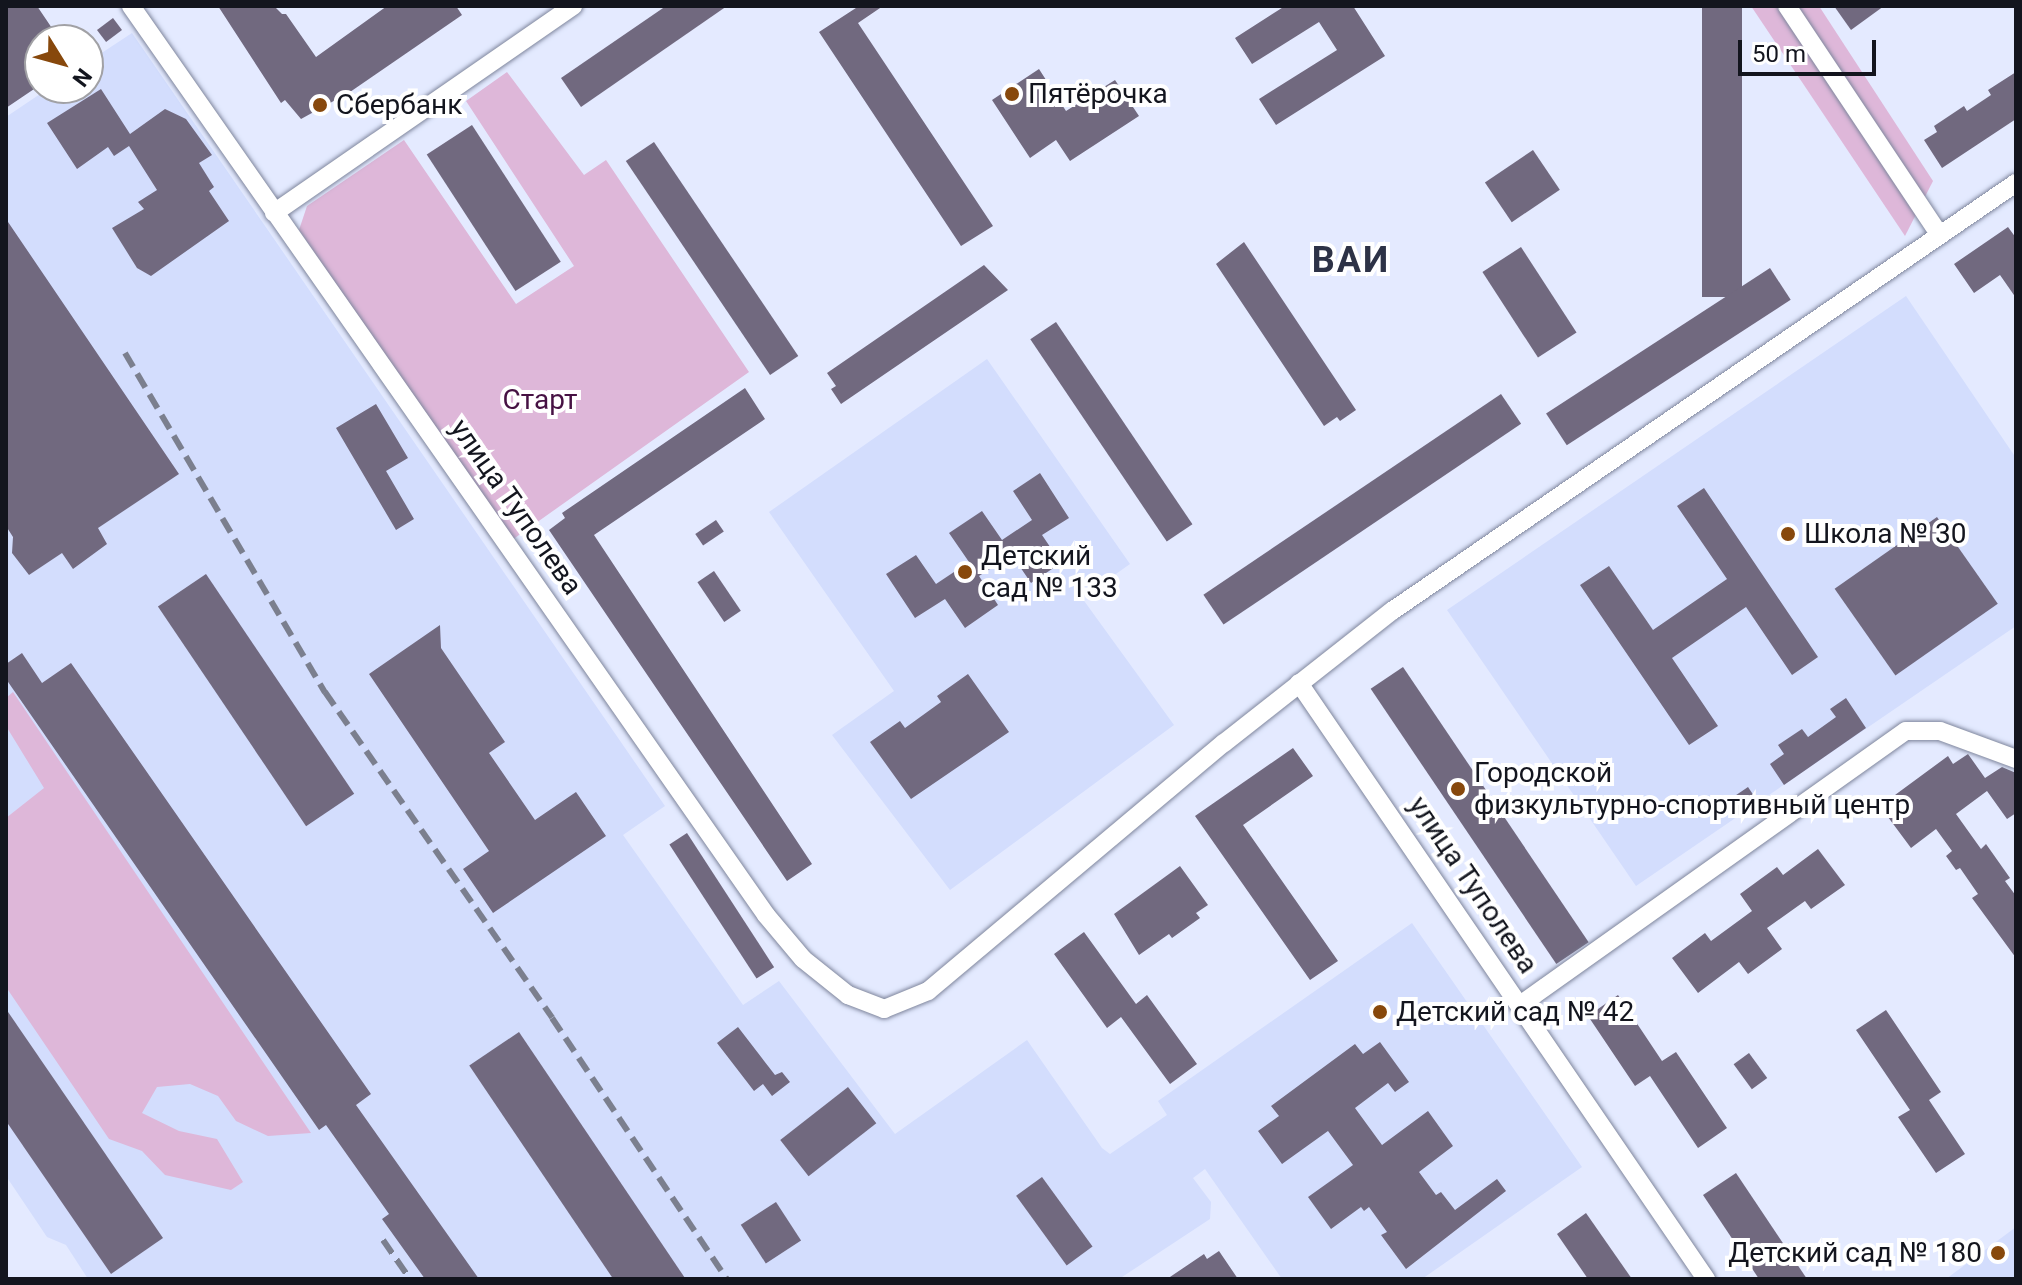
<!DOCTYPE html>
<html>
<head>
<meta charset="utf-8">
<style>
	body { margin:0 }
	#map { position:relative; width:2022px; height:1285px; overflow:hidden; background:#e4eaff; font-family:Roboto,sans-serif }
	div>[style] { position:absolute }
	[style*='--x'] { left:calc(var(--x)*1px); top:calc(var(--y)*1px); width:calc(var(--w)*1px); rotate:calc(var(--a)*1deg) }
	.built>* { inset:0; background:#d3ddfd }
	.green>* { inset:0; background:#deb7d9 }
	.building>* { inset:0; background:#71697f; transform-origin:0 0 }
	.roads { filter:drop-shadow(0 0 2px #7f869d) drop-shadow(0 0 2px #7f869d) }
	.minor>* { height:18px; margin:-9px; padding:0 9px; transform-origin:9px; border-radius:9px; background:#fff }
	.rail>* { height:6px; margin-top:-3px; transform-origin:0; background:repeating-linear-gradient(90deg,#7b7f8e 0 16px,transparent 0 24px) }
	.dots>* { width:22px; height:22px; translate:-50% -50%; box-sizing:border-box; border:4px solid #fff; border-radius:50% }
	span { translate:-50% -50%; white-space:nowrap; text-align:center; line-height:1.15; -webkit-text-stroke:8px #fff; paint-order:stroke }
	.poi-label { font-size:28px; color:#13151e }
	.left { translate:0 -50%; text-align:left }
	.right { translate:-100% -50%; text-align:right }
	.park-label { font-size:28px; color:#461143 }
	.street-label { font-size:28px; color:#13151e }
	.district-label { font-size:36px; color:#2d3246; font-weight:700; letter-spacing:2px }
	.frame { position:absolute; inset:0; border:8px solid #13151e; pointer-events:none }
	.north { position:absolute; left:24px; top:24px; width:80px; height:80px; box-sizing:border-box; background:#fff; border:2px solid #a1a1a5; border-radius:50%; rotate:127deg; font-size:22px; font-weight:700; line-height:32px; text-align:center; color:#13151e }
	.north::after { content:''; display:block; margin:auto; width:28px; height:36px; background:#87480c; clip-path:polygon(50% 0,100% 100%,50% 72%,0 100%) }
	.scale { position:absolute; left:1738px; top:40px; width:138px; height:36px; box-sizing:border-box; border:4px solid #13151e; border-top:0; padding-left:10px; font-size:24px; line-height:28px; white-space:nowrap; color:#13151e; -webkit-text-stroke:6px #fff; paint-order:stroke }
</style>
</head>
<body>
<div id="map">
	<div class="built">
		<i style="clip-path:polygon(132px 33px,665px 806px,623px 835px,743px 1005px,779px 981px,895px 1134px,1027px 1040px,1102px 1148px,1110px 1154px,1167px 1115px,1158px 1101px,1412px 923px,1582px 1167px,1422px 1279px,1282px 1279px,1205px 1169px,1193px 1178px,1211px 1202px,1210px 1219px,1119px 1279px,88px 1279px,66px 1245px,47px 1237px,6px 1176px,6px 117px,49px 88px,88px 88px,88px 62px)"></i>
		<i style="clip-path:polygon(1906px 296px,2016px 458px,2016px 626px,1636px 886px,1447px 610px)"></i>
		<i style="clip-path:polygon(987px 359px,1130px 564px,1082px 598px,1174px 725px,950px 890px,832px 735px,894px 691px,769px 512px)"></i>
		<i style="clip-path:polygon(2016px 1227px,2016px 1279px,1946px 1279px)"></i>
	</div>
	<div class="green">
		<i style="clip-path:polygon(1751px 6px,1819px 6px,1933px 181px,1905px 236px)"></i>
		<i style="clip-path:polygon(507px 72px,584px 175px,606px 160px,749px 372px,512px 540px,299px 230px,307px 206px,404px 140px,516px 304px,574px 266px,466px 101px)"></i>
		<i style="clip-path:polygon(13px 692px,311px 1133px,268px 1136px,236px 1121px,218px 1096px,190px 1084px,157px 1087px,142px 1113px,179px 1131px,217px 1139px,243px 1182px,231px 1190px,165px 1175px,142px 1151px,109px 1139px,6px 987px,6px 818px,44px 788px,6px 726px,6px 698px)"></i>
	</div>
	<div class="building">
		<i style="clip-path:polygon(6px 6px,37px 6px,60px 40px,40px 40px,40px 85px,6px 108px)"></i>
		<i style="clip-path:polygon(218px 6px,274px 6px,282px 14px,286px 14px,316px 57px,387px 6px,456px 6px,462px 15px,350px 92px,301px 119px,285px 100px,281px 103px)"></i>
		<i style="clip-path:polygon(666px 6px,727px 6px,581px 107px,561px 78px)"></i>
		<i style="clip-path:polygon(859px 6px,883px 6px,858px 23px,993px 226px,961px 246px,819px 32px)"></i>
		<i style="clip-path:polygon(1285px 6px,1353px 6px,1385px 56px,1276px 125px,1259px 99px,1337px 50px,1319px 22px,1252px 64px,1235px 38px)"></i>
		<i style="left:1702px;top:6px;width:40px;height:291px"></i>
		<i style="clip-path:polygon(1834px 6px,1884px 6px,1851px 30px)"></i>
		<i style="left:113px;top:18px;width:15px;height:20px;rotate:53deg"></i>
		<i style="clip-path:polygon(1039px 69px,1066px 111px,1115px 80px,1139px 116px,1070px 161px,1056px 140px,1030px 158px,992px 100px)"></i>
		<i style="clip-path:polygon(2016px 72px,2016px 119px,1942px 168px,1924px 140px,1937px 132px,1934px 126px,1964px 106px,1967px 111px,1991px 95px,1988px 90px)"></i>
		<i style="clip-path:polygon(101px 89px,130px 134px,165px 109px,186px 119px,212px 155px,199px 163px,214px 187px,209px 191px,229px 221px,151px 276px,137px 268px,112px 228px,144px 209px,138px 202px,157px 190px,129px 146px,114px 156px,108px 147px,77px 169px,47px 123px)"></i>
		<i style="left:472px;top:125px;width:163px;height:54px;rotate:57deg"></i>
		<i style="left:654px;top:142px;width:258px;height:34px;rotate:56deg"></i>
		<i style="left:1533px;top:150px;width:48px;height:58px;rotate:56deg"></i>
		<i style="clip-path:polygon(6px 219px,179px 474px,98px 528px,107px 544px,73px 569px,62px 553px,29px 575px,12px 553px,13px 537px,6px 526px)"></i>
		<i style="clip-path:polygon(2008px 227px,2016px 238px,2016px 298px,2000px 275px,1974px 293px,1954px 264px)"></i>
		<i style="clip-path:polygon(1244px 242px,1356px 410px,1340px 421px,1337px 417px,1324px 426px,1216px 264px)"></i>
		<i style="left:1521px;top:247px;width:102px;height:46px;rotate:57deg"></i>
		<i style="clip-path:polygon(984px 265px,1008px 290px,841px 404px,831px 389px,836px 386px,827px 373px)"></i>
		<i style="left:1770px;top:268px;width:38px;height:267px;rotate:57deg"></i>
		<i style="left:1056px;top:322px;width:244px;height:31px;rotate:56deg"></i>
		<i style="clip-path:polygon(745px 388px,765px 419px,594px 535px,812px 864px,787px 881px,549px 530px,565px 518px,562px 513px)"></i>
		<i style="left:1501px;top:394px;width:36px;height:359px;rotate:56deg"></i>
		<i style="clip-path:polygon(376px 404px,408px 458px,386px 471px,414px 519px,396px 530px,336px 428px)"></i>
		<i style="clip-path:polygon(1040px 473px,1069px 518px,1042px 535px,1061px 563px,1031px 583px,1012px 555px,979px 576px,998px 605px,965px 628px,945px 599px,915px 618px,886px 574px,916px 555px,936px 584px,969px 562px,949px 533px,982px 511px,1002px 540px,1032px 520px,1013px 491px)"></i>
		<i style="clip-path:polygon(1704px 488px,1818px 657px,1792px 675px,1746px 607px,1672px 658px,1718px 726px,1689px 745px,1580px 585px,1609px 566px,1653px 630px,1727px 579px,1677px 506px)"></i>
		<i style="left:1937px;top:517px;width:106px;height:125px;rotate:55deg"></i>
		<i style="left:716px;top:520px;width:14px;height:25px;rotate:56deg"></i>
		<i style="left:714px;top:571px;width:48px;height:20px;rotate:56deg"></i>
		<i style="left:206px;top:574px;width:265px;height:58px;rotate:56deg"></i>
		<i style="clip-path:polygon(440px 625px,441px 648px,505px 742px,489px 753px,535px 820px,576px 792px,606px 836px,493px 913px,463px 869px,489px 851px,369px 674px)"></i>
		<i style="clip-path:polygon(22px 653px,42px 683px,71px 663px,371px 1094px,356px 1105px,479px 1279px,425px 1279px,382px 1219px,389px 1214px,326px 1125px,319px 1130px,6px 679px,6px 664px)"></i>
		<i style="left:1403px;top:667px;width:332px;height:39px;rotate:56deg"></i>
		<i style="clip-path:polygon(968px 674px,1009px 732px,911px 799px,870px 742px,900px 721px,905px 728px,941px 702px,937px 696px)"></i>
		<i style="clip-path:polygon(1846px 698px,1866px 728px,1784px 785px,1770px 764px,1784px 754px,1778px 745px,1802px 729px,1808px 737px,1836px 717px,1830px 709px)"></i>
		<i style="clip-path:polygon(1293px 748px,1313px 776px,1243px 825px,1338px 961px,1310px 980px,1195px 816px)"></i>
		<i style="clip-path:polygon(1968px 754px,1985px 778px,2002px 767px,2016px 773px,2016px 813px,2007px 819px,1987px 791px,1956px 814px,1981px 849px,1986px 844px,2010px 878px,2005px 881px,2016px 896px,2016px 958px,1972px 898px,1978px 894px,1960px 868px,1956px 870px,1946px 856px,1952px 851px,1936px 829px,1911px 848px,1885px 813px,1900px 802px,1895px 795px,1948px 756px,1953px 764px)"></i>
		<i style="left:1748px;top:787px;width:18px;height:24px;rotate:56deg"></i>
		<i style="left:687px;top:833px;width:160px;height:21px;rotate:57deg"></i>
		<i style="clip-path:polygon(1818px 849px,1845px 885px,1811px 909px,1805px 901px,1767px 928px,1782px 949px,1748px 974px,1739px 962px,1698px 993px,1672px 958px,1705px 933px,1711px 941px,1752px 911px,1740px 894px,1777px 867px,1783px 875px)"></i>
		<i style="clip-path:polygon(1180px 866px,1208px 905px,1196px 913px,1200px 918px,1172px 938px,1169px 934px,1139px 955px,1114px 914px)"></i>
		<i style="clip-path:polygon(1084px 932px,1136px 1004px,1147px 995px,1197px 1064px,1170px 1084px,1121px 1017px,1107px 1028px,1054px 954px)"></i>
		<i style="clip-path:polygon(1618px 995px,1662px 1061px,1676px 1052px,1727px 1128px,1698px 1148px,1650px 1076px,1635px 1086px,1588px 1016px)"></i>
		<i style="clip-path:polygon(6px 1009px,163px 1238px,111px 1274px,6px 1121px)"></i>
		<i style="clip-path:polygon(1886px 1010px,1941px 1092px,1929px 1100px,1965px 1154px,1936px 1173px,1898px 1117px,1910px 1110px,1856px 1030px)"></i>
		<i style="clip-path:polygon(738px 1027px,775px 1075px,782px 1072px,790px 1082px,772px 1096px,763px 1084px,754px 1091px,717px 1043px)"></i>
		<i style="left:519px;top:1032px;width:298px;height:60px;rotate:56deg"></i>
		<i style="clip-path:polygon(1380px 1042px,1409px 1082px,1395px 1092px,1388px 1083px,1355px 1108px,1382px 1145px,1428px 1111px,1453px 1146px,1419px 1172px,1436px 1195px,1441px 1192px,1455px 1210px,1497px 1179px,1506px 1191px,1406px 1269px,1381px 1235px,1387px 1232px,1369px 1207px,1364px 1211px,1361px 1207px,1331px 1229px,1308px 1197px,1353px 1165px,1328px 1131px,1282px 1164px,1258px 1131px,1279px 1116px,1271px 1106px,1355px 1044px,1363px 1054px)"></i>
		<i style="left:1749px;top:1053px;width:31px;height:19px;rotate:54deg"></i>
		<i style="left:848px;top:1087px;width:46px;height:86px;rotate:52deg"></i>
		<i style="clip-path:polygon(1736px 1173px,1807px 1279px,1759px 1279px,1703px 1195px)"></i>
		<i style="left:1042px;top:1177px;width:86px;height:32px;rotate:54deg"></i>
		<i style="left:776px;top:1202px;width:46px;height:42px;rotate:57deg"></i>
		<i style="clip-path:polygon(1586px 1213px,1632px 1279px,1588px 1279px,1557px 1234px)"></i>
		<i style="clip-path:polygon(1219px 1251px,1238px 1279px,1167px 1279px,1204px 1254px,1207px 1259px)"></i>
	</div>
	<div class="roads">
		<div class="minor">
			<i style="--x:131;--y:6;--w:1109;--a:55.06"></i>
			<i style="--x:766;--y:915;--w:57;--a:49.9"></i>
			<i style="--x:803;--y:959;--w:58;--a:38.7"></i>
			<i style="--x:848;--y:995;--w:39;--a:21"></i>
			<i style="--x:884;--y:1009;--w:48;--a:-22.2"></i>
			<i style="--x:928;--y:991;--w:386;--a:-40"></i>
			<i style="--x:1224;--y:743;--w:214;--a:-38.2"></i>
			<i style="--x:1392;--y:611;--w:757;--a:-34.45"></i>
			<i style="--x:1787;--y:6;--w:274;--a:56.3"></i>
			<i style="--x:274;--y:213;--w:364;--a:-34.7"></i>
			<i style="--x:1299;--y:683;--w:722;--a:55.67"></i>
			<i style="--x:1520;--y:1005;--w:473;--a:-35.4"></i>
			<i style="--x:1906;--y:731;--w:34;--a:0"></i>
			<i style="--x:1940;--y:731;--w:81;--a:20.2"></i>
		</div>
	</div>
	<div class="rail">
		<i style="--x:125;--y:353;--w:394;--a:59.5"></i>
		<i style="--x:325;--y:692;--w:397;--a:55.1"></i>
		<i style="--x:552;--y:1018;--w:314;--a:56.2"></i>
		<i style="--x:383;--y:1240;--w:47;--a:55.3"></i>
	</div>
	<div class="dots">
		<i style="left:1012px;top:94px;background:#87480c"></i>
		<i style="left:320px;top:105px;background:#87480c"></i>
		<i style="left:1788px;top:534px;background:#87480c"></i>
		<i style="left:965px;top:572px;background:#87480c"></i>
		<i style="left:1458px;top:789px;background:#87480c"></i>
		<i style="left:1380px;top:1012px;background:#87480c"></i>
		<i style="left:1998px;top:1253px;background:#87480c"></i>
	</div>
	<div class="poi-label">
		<span class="left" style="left:1028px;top:94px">Пятёрочка</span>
		<span class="left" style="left:336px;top:105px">Сбербанк</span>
		<span class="left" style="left:1804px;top:534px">Школа № 30</span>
		<span class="left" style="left:981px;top:572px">Детский<br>сад № 133</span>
		<span class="left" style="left:1474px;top:789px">Городской<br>физкультурно-спортивный центр</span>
		<span class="left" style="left:1396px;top:1012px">Детский сад № 42</span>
		<span class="right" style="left:1982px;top:1253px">Детский сад № 180</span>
	</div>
	<div class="park-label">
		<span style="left:540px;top:400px">Старт</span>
	</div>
	<div class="street-label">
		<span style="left:516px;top:507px;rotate:55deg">улица Туполева</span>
		<span style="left:1473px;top:885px;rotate:56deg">улица Туполева</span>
	</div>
	<div class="district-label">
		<span style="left:1351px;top:261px">ВАИ</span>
	</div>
	<div class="frame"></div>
	<div class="north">N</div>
	<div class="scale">50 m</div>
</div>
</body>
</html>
